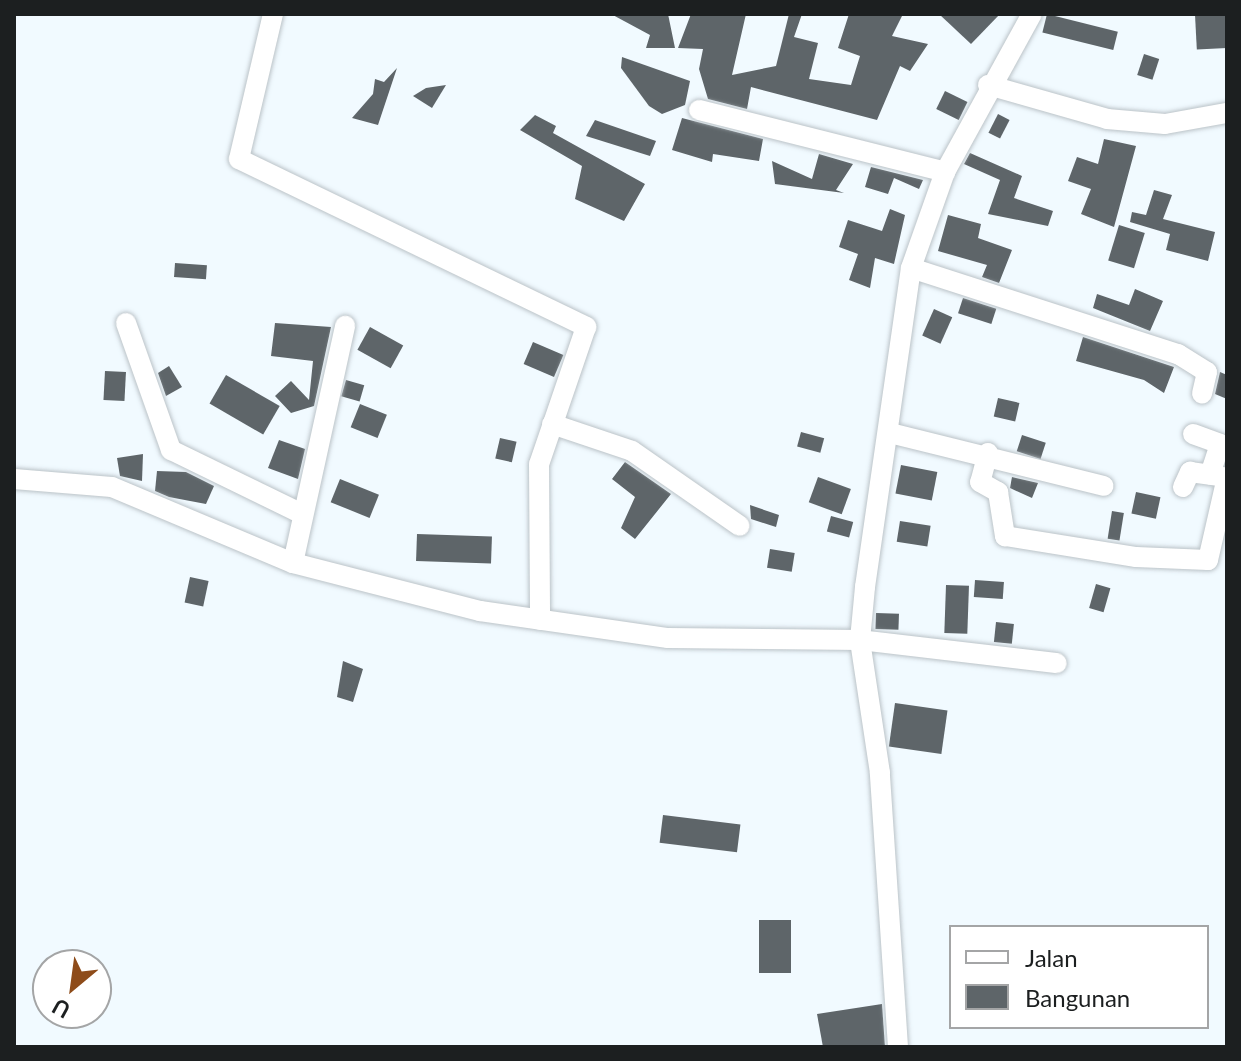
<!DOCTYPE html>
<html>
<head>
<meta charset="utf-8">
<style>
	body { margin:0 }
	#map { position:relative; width:1241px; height:1061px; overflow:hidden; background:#f1faff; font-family:Lato,sans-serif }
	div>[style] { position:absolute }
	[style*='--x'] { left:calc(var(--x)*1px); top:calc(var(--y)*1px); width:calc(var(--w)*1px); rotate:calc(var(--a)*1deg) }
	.building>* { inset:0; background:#5e6569; transform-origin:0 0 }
	.roads { filter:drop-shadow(0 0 2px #bbc3c8) drop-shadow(0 0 2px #bbc3c8) }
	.minor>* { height:20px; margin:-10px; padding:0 10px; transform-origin:10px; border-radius:10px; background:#fff }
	span { translate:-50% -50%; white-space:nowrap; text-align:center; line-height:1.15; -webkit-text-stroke:8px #fff; paint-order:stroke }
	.frame { position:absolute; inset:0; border:16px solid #1c1f20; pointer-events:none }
	.legend { position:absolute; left:949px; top:925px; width:260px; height:104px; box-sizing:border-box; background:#fff; border:2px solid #a4a5a6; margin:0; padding:10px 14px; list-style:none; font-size:24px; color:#1c1f20 }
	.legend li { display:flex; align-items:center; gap:16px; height:40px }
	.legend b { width:40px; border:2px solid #a4a5a6 }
	.north { position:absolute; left:32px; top:949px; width:80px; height:80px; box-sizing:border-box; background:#fff; border:2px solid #a4a5a6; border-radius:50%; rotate:209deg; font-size:22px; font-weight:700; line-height:32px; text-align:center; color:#1c1f20 }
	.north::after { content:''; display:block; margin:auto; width:28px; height:36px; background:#8e4c1a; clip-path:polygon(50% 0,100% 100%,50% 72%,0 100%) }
</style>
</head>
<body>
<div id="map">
	<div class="building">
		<i style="clip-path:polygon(611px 14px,668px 14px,675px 48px,646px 48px,650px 35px)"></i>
		<i style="clip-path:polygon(691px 14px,746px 14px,732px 75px,776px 66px,789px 14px,802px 14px,794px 37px,818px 43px,809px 79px,851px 85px,860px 56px,838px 48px,849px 14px,903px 14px,892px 36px,928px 44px,910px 71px,900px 66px,877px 120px,751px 87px,747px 109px,708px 99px,699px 69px,703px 49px,678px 48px)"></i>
		<i style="clip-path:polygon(939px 14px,1000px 14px,971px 44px)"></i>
		<i style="left:1047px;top:14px;width:73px;height:19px;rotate:14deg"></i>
		<i style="left:1225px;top:14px;width:34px;height:30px;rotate:87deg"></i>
		<i style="left:1144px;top:54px;width:16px;height:22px;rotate:18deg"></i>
		<i style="clip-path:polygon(622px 57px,690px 81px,685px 105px,662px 114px,649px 106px,621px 68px)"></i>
		<i style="clip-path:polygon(397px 68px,378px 125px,352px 118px,373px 94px,375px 79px,384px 82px)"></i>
		<i style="clip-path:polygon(446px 85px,432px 108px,413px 96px,426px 88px)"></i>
		<i style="left:945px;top:91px;width:25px;height:20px;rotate:26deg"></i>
		<i style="left:998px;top:114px;width:13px;height:21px;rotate:27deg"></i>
		<i style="clip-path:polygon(535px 115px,556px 126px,553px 133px,645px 184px,624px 221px,575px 199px,582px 166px,520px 130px)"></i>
		<i style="clip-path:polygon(682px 118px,763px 139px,759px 161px,713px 154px,712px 162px,672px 150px)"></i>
		<i style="clip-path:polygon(595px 120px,656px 141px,650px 156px,586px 136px)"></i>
		<i style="clip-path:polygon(1104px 139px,1136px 146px,1114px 227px,1081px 214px,1091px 189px,1068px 181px,1077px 157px,1098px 164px)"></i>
		<i style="clip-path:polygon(970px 153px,1022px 176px,1014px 198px,1053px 211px,1048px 226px,988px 214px,1000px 180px,964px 164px)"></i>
		<i style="clip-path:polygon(819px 154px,853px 164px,836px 190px,844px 193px,775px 184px,772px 161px,812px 179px)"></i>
		<i style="clip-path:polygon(871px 167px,923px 180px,919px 189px,894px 178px,888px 194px,865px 187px)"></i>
		<i style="clip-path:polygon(1154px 190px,1172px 195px,1163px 219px,1215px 232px,1208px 261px,1166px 250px,1170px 234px,1130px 222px,1132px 212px,1146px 215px)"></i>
		<i style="clip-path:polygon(890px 209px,905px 215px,894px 264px,875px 258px,870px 288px,849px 280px,858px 254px,839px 247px,848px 220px,882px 231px)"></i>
		<i style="clip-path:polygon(948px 215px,981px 224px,978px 238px,1012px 250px,999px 283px,982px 277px,987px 265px,938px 251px)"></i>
		<i style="left:1119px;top:225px;width:27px;height:37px;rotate:17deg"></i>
		<i style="left:175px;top:263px;width:32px;height:14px;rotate:4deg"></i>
		<i style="clip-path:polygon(1135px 289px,1163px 301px,1150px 331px,1093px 308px,1097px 294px,1129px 305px)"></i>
		<i style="left:963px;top:298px;width:35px;height:16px;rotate:18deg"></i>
		<i style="left:934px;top:309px;width:20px;height:29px;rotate:24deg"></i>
		<i style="clip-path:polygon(275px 323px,331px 327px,314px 406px,291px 413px,275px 396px,291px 381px,309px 400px,313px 361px,271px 356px)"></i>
		<i style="left:370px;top:327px;width:38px;height:26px;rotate:29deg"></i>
		<i style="clip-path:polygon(1083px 337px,1174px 367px,1164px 393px,1144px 380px,1076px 361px)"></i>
		<i style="left:533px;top:342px;width:33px;height:24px;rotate:23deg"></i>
		<i style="clip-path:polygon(169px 366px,182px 387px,166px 396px,158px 373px)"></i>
		<i style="left:105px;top:371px;width:21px;height:29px;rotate:3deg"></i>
		<i style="clip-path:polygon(1220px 372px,1227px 375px,1227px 399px,1215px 394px)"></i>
		<i style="left:226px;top:375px;width:62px;height:33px;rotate:30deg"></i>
		<i style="left:346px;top:380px;width:19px;height:17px;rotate:16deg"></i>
		<i style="left:998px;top:398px;width:22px;height:19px;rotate:13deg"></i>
		<i style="left:360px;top:404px;width:29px;height:25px;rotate:22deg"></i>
		<i style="left:801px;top:432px;width:24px;height:15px;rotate:15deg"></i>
		<i style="left:1022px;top:435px;width:25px;height:17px;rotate:18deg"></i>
		<i style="left:500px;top:438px;width:17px;height:21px;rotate:13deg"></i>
		<i style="clip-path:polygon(279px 440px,305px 449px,298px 479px,268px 468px)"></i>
		<i style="clip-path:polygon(143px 454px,142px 481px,120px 476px,117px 458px)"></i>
		<i style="clip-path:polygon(625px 462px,671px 494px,635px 539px,621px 528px,635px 497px,612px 479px)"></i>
		<i style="left:901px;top:465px;width:37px;height:29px;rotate:11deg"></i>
		<i style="clip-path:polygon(157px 471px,186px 472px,214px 486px,206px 504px,169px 497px,155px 491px)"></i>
		<i style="left:818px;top:477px;width:35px;height:27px;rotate:20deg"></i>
		<i style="clip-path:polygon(1012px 477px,1038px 483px,1032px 498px,1010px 488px)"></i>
		<i style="left:340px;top:479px;width:42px;height:25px;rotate:22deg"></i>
		<i style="left:1136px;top:492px;width:25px;height:22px;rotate:12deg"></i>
		<i style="clip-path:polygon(750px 505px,779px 515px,776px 527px,751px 519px)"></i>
		<i style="left:1112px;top:511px;width:12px;height:28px;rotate:9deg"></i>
		<i style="left:831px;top:516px;width:23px;height:16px;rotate:15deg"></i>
		<i style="left:900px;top:521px;width:31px;height:21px;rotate:9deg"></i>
		<i style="left:417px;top:534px;width:75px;height:27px;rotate:2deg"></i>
		<i style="left:770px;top:549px;width:25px;height:19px;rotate:9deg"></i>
		<i style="left:190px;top:577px;width:19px;height:26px;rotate:12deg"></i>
		<i style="left:975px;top:580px;width:29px;height:17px;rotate:4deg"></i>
		<i style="left:1096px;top:584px;width:15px;height:25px;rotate:16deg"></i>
		<i style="left:946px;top:585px;width:23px;height:48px;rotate:2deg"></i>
		<i style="left:876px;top:613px;width:23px;height:16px;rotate:2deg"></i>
		<i style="left:996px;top:622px;width:18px;height:20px;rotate:6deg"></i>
		<i style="clip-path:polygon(343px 661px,363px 669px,353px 702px,337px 697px)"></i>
		<i style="left:895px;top:703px;width:53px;height:44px;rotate:8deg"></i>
		<i style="left:663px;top:815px;width:78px;height:28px;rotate:7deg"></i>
		<i style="left:759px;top:920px;width:32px;height:53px"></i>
		<i style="clip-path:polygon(882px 1004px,885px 1047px,823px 1047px,817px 1014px)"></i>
	</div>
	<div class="roads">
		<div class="minor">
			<i style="--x:273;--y:14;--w:149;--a:103.2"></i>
			<i style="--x:239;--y:159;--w:386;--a:25.8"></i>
			<i style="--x:586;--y:327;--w:145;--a:108.9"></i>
			<i style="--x:539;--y:464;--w:156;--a:89.6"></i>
			<i style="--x:988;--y:85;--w:124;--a:15.9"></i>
			<i style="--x:1107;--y:119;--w:58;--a:4.9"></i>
			<i style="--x:1165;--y:124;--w:63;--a:-10.1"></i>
			<i style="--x:699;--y:110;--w:254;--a:14.1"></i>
			<i style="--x:911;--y:268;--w:281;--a:17.9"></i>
			<i style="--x:1178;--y:354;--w:34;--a:32"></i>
			<i style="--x:1207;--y:372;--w:22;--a:103"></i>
			<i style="--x:126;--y:323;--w:135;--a:70.5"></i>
			<i style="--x:171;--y:450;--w:144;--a:26"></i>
			<i style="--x:552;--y:424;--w:84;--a:18.6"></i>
			<i style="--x:632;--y:451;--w:131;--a:34.8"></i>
			<i style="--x:890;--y:433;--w:220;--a:13.9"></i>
			<i style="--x:1193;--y:434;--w:29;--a:20"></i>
			<i style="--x:1220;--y:444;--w:32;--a:108"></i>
			<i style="--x:988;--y:453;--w:30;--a:105"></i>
			<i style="--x:980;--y:482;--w:21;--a:29"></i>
			<i style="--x:998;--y:492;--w:45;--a:81"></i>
			<i style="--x:1005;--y:536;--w:133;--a:9.1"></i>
			<i style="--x:1136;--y:557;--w:72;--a:2.4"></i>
			<i style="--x:1208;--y:560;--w:85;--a:-77.1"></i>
			<i style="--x:14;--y:479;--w:98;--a:4.7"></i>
			<i style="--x:112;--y:487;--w:196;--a:22.8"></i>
			<i style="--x:293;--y:563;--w:193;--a:14.4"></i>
			<i style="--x:480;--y:611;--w:190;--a:8.2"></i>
			<i style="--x:668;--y:638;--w:192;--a:0.6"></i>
			<i style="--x:860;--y:640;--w:198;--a:6.7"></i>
			<i style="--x:1183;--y:487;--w:17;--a:-65"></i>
			<i style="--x:1190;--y:472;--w:30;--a:8"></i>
			<i style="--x:293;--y:563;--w:243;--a:-77.6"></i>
			<i style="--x:898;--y:1047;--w:275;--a:-93.8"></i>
			<i style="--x:880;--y:773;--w:134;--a:-98.6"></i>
			<i style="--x:860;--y:640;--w:53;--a:-84.6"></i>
			<i style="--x:865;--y:587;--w:322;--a:-81.8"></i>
			<i style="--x:911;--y:268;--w:102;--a:-70.5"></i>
			<i style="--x:945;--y:172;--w:180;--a:-61.2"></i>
		</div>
	</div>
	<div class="frame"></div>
	<ul class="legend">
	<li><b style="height:10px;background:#fff"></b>Jalan</li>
	<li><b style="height:22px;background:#5e6569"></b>Bangunan</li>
	</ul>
	<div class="north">U</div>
</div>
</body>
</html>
